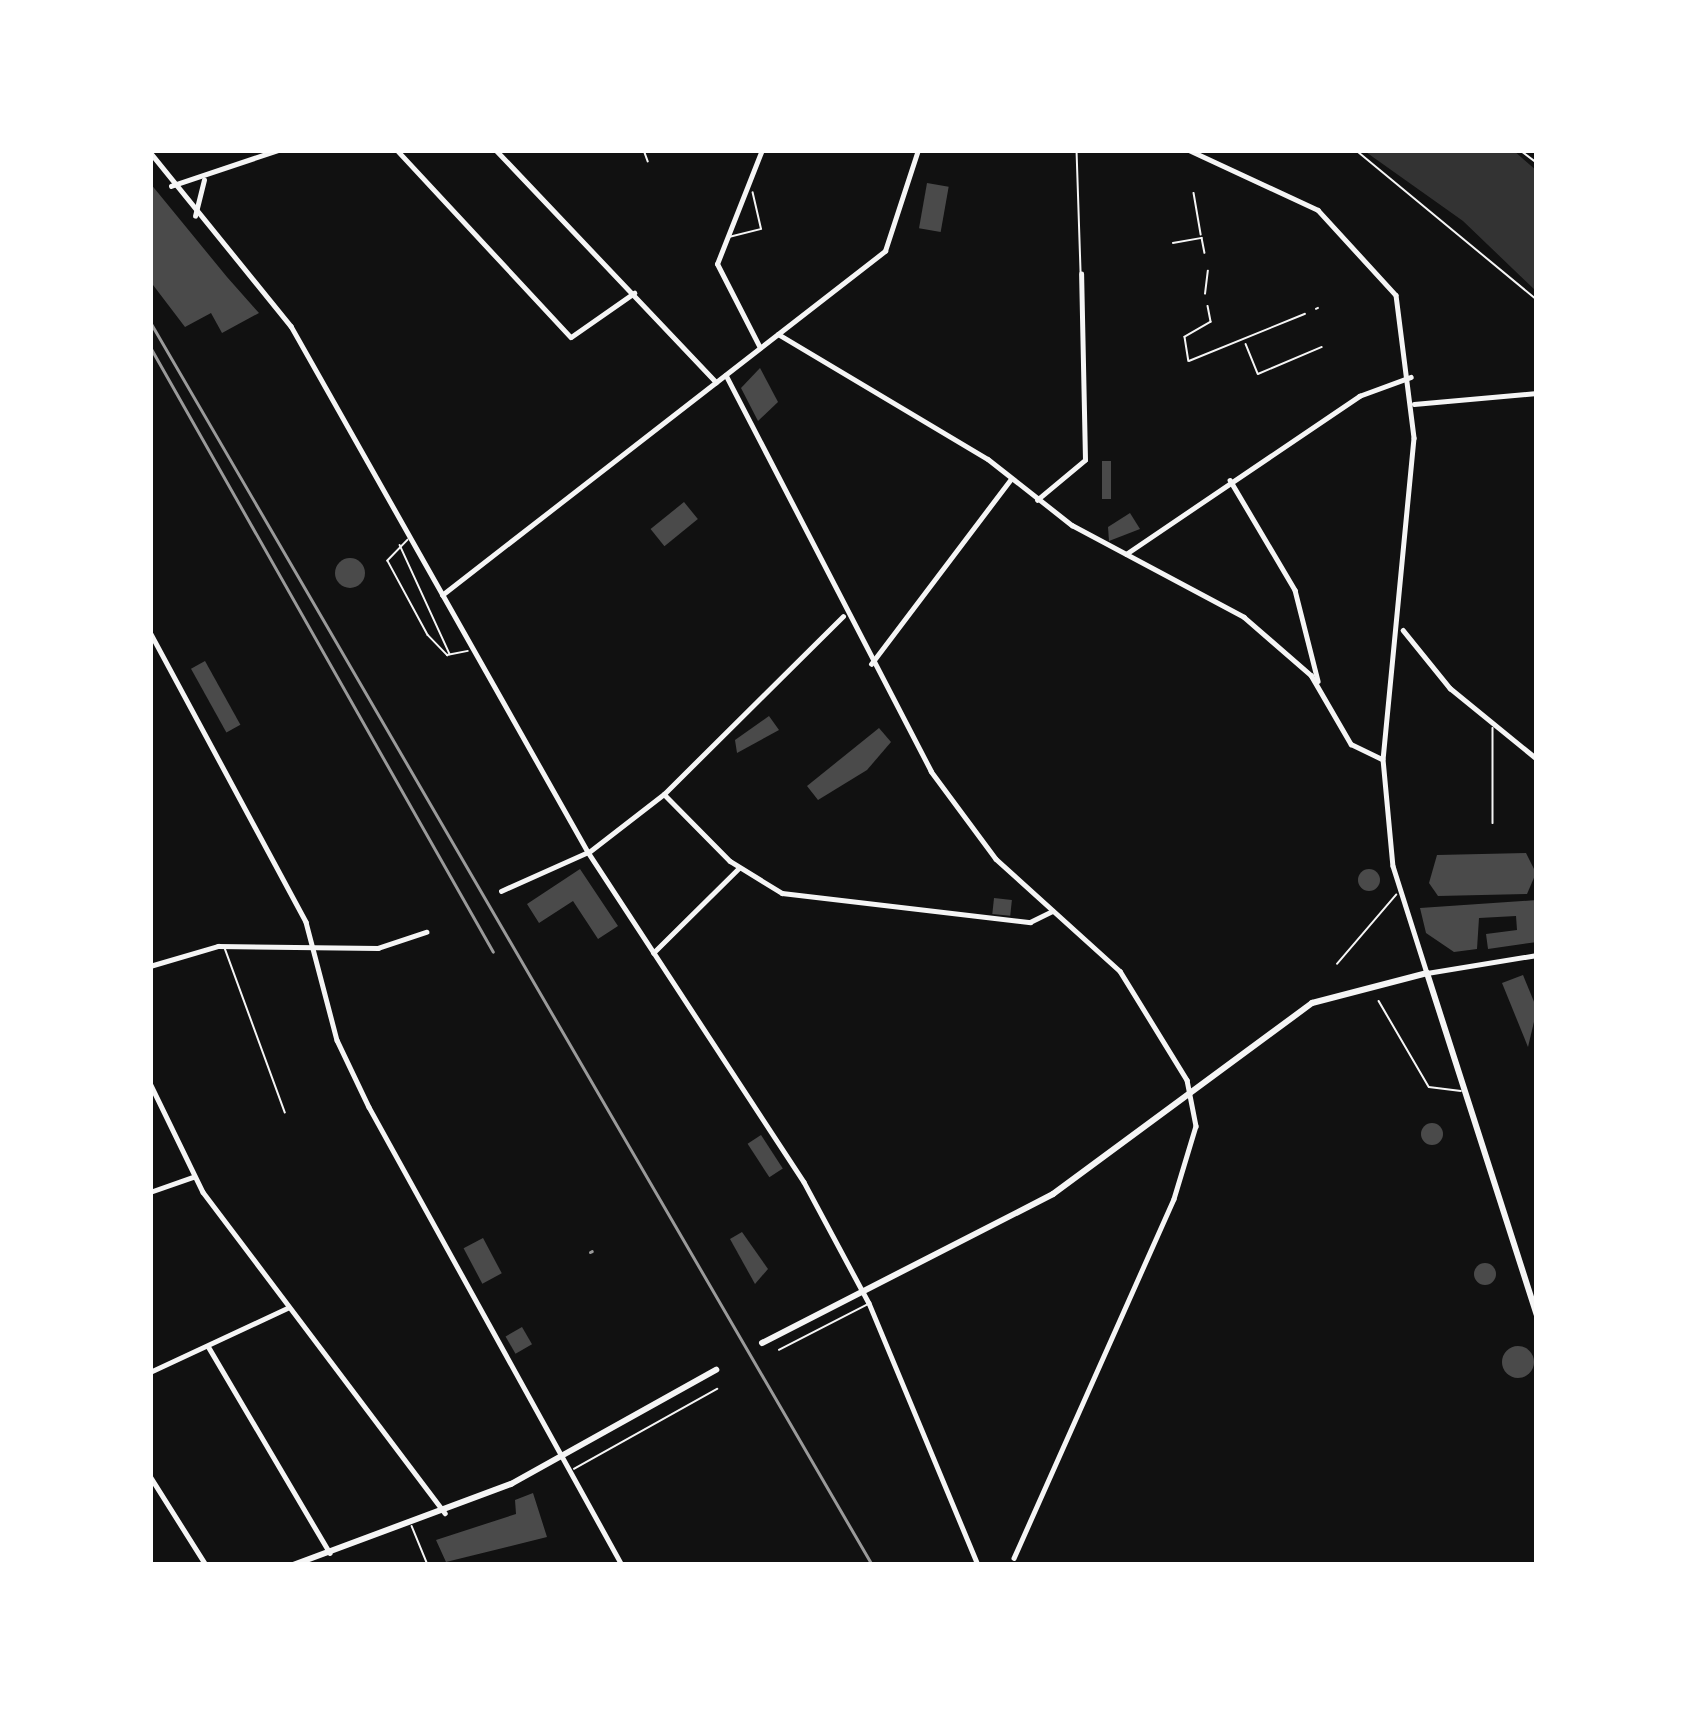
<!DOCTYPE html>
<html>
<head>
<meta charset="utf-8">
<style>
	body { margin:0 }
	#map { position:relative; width:1687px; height:1715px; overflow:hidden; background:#111; font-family:"DM Sans",sans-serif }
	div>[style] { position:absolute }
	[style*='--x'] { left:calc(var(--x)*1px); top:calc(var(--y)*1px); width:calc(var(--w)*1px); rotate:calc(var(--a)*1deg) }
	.water>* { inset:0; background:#333 }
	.building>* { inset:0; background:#4a4a4a; transform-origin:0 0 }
	.round { border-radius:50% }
	.path>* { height:1.5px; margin:-0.75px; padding:0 0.75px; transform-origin:0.75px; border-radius:0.75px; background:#f5f5f5 }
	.service>* { height:1.5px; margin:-0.75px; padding:0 0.75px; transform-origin:0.75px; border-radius:0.75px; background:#f5f5f5 }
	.minor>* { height:4.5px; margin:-2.25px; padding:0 2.25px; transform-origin:2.25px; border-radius:2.25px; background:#f5f5f5 }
	.tertiary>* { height:4.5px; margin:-2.25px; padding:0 2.25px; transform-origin:2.25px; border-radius:2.25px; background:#f5f5f5 }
	.secondary>* { height:6px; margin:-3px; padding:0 3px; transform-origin:3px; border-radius:3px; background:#f5f5f5 }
	.rail>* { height:3px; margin:-1.5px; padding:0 1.5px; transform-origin:1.5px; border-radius:1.5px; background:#9a9a9a }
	span { translate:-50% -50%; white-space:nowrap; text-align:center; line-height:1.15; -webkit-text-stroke:9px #fff; paint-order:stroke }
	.frame { position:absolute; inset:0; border:153px solid #fff; pointer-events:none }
</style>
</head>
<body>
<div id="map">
	<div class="water">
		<i style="clip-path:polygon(1363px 150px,1513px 150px,1537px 171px,1537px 292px,1463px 221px)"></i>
	</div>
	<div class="building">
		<i style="clip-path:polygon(150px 183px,227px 277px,259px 313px,222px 333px,211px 313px,185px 327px,150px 281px)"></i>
		<i style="left:927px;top:183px;width:22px;height:46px;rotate:10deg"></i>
		<i style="clip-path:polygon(760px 368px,778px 402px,758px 421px,741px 388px)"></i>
		<i style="left:1102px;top:461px;width:9px;height:38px"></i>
		<i style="left:684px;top:502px;width:22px;height:43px;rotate:51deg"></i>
		<i style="clip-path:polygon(1130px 513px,1140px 529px,1109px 541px,1108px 527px)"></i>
		<i class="round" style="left:335px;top:558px;width:30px;height:30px"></i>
		<i style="left:205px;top:661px;width:73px;height:16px;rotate:61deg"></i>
		<i style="clip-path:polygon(769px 716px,779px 730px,737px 753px,735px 740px)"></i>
		<i style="clip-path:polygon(879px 728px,891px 742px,867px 770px,818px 800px,807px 786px)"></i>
		<i style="clip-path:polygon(1526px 853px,1536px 873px,1527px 894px,1438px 896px,1429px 883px,1437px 855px)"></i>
		<i style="clip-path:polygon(580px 869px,618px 926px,598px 939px,573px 901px,539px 923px,527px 904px)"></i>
		<i class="round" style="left:1358px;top:869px;width:22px;height:22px"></i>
		<i style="left:994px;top:898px;width:18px;height:16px;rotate:6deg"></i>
		<i style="clip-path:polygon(1537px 900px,1537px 942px,1488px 949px,1486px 934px,1517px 930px,1516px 916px,1479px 918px,1477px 949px,1454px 952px,1426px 933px,1420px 908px)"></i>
		<i style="clip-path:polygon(1523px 975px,1537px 1009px,1528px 1047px,1502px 983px)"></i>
		<i class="round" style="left:1421px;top:1123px;width:22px;height:22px"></i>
		<i style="left:761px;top:1135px;width:40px;height:16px;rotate:57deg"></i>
		<i style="clip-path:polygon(742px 1232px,768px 1269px,755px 1284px,730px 1239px)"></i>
		<i style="left:483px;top:1238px;width:40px;height:22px;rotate:62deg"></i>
		<i class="round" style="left:1474px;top:1263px;width:22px;height:22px"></i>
		<i style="left:522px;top:1327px;width:20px;height:19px;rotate:60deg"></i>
		<i class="round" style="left:1502px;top:1346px;width:32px;height:32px"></i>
		<i style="clip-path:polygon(533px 1493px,547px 1537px,446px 1562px,436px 1540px,516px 1514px,515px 1500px)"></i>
	</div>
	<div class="path">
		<i style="--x:1356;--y:150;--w:235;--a:39.6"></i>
		<i style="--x:1520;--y:150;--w:21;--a:37"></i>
		<i style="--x:1194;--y:193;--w:42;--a:80.3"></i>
		<i style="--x:1173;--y:243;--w:29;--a:-10"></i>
		<i style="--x:1202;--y:238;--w:15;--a:79"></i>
		<i style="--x:1205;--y:294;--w:23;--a:-83"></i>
		<i style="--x:1208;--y:306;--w:16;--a:79"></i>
		<i style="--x:1211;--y:322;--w:30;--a:150"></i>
		<i style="--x:1185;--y:337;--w:24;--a:81"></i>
		<i style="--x:1189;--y:361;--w:125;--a:-22.1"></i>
		<i style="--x:1316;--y:309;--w:2;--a:-27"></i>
		<i style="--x:1246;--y:344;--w:32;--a:68"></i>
		<i style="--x:1258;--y:374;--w:69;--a:-22.9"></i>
	</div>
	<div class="service">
		<i style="--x:644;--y:150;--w:12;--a:70"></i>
		<i style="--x:1077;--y:150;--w:122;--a:88.1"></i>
		<i style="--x:729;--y:237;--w:33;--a:-14"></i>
		<i style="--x:761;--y:229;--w:37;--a:-103"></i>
		<i style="--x:408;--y:540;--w:29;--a:134"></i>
		<i style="--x:388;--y:561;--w:84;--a:61.6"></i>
		<i style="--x:428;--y:635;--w:28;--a:46"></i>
		<i style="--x:447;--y:655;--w:21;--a:-11"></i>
		<i style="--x:400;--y:545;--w:120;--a:65.4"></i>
		<i style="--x:1493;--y:728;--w:95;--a:90"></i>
		<i style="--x:225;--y:948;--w:175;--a:69.9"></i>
		<i style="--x:1337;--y:964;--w:91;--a:-49.5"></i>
		<i style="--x:1379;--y:1001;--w:99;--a:59.8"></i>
		<i style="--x:1429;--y:1087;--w:32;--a:7"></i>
		<i style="--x:779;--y:1350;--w:98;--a:-27.3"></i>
		<i style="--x:574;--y:1469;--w:164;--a:-29.2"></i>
		<i style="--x:412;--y:1526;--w:42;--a:67.7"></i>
	</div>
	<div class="minor">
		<i style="--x:397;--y:150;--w:255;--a:47.1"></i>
		<i style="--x:571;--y:337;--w:77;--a:-34.9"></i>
		<i style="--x:496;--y:150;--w:320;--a:46.5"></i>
		<i style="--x:171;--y:186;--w:113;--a:-18.6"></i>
		<i style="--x:195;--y:216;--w:37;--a:-76"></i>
		<i style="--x:778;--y:334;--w:244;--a:30.8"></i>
		<i style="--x:988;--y:459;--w:107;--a:38.2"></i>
		<i style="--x:1072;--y:525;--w:195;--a:28.1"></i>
		<i style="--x:1244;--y:617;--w:89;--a:40.9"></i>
		<i style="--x:1311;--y:675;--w:80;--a:59.9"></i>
		<i style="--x:1351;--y:744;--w:34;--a:26"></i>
		<i style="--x:760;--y:348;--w:94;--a:-117.1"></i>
		<i style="--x:717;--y:264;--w:123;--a:-68.5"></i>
		<i style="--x:726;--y:375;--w:446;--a:62.6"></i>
		<i style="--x:931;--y:771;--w:109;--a:53.5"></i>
		<i style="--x:996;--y:859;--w:167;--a:42.1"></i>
		<i style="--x:1120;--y:971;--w:128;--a:58.4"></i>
		<i style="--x:1187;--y:1080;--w:47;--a:78.9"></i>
		<i style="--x:1196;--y:1126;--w:76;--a:106.8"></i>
		<i style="--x:1174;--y:1199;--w:393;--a:114"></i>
		<i style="--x:1230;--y:480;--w:128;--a:59.4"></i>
		<i style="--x:1295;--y:590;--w:94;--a:75.8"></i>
		<i style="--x:1037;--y:500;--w:62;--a:-39.8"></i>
		<i style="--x:1085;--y:460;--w:186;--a:-91.2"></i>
		<i style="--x:1126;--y:554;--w:282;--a:-34.1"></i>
		<i style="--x:1359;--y:396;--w:55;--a:-20.1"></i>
		<i style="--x:1403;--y:630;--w:75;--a:51"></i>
		<i style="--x:1450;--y:688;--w:112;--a:39.2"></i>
		<i style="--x:150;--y:632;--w:329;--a:61.7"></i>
		<i style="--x:306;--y:922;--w:122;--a:75.3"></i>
		<i style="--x:337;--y:1040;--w:74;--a:64.5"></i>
		<i style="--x:369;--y:1107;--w:523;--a:61.08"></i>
		<i style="--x:871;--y:664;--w:232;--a:-52.9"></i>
		<i style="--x:664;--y:794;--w:94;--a:45.4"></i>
		<i style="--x:730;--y:861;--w:61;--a:31.6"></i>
		<i style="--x:782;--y:893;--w:250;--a:6.7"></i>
		<i style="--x:1030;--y:922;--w:25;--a:-26"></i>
		<i style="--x:589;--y:852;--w:95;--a:-37.7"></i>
		<i style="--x:664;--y:794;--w:252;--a:-44.8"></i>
		<i style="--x:653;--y:953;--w:121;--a:-44.7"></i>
		<i style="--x:150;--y:1083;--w:121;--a:64.1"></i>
		<i style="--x:203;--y:1192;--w:402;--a:53"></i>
		<i style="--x:150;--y:1192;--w:46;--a:-19.2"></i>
		<i style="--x:208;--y:1346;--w:240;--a:59.5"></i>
		<i style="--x:150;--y:1372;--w:151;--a:-25"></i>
		<i style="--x:150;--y:1476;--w:105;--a:57.8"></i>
	</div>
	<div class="tertiary">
		<i style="--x:1189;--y:150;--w:142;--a:24.9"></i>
		<i style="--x:1318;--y:210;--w:115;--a:47.5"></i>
		<i style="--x:1396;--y:295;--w:144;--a:82.8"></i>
		<i style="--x:1414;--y:438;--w:322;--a:95.5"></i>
		<i style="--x:1383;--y:759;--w:107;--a:84.7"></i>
		<i style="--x:1393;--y:866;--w:112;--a:72.4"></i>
		<i style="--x:1427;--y:973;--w:111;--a:-9.3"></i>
		<i style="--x:150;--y:152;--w:224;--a:51"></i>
		<i style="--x:291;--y:326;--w:604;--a:60.55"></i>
		<i style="--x:588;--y:852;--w:394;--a:56.8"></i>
		<i style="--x:804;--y:1182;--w:137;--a:61.8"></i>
		<i style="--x:869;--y:1303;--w:284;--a:67.4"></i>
		<i style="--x:1414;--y:404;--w:123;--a:-5.1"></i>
		<i style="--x:442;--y:595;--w:561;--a:-37.83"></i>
		<i style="--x:885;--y:251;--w:106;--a:-71.9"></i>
		<i style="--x:501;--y:891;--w:95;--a:-24.1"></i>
		<i style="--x:150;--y:966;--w:71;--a:-16.4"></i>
		<i style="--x:218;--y:946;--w:160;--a:0.7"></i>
		<i style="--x:378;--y:948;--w:51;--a:-18.4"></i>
	</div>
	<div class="secondary">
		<i style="--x:762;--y:1343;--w:327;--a:-27.1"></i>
		<i style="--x:1053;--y:1194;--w:322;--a:-36.4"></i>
		<i style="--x:1312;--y:1003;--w:119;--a:-14.6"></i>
		<i style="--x:1427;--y:973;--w:359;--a:72.2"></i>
		<i style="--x:293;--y:1565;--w:233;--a:-20.4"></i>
		<i style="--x:511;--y:1484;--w:235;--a:-29.1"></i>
	</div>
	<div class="rail">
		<i style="--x:150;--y:322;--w:1437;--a:59.85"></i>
		<i style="--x:150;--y:347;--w:695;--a:60.45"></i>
		<i style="--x:590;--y:1252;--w:2;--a:-27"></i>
	</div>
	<div class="frame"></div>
</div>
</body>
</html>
